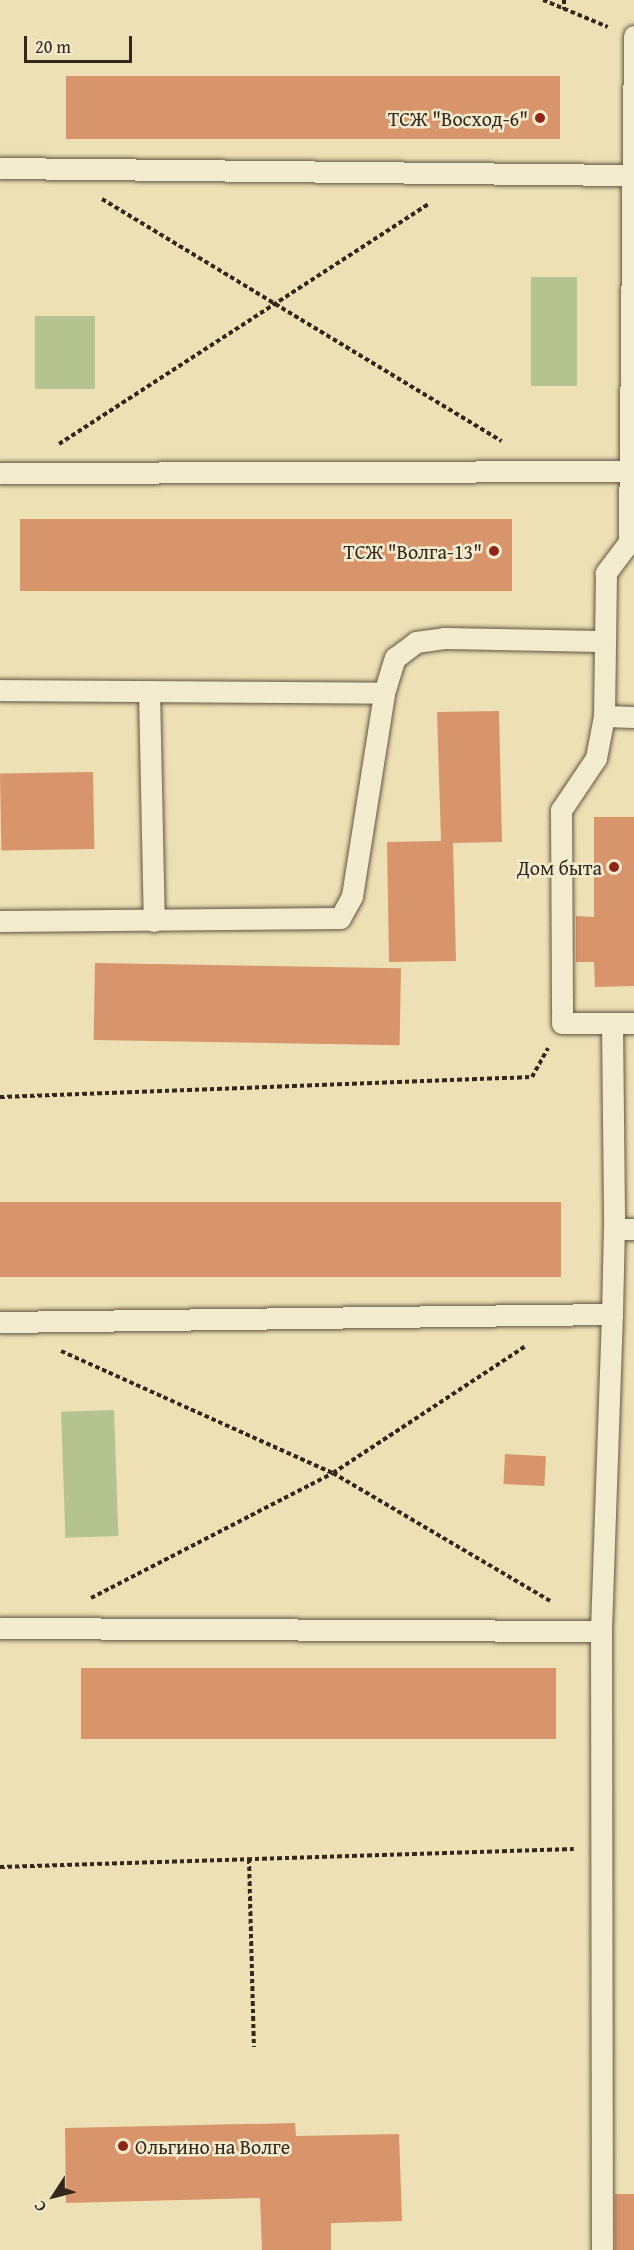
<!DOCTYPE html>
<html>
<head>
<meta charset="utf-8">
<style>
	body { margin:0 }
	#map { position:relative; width:634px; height:2250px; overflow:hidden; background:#ede0b4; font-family:"Gentium Book Plus",serif }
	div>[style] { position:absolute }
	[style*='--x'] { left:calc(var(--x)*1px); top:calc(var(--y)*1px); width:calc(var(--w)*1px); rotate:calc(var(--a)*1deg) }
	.green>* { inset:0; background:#b4c390; transform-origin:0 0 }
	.building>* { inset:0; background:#d8946a; transform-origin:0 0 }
	.path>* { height:4px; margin-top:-2px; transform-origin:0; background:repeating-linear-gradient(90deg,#34271d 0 4.5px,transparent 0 7.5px) }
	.roads { filter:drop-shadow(0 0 2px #625543) drop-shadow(0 0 2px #625543) }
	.lane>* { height:21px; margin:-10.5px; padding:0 10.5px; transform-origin:10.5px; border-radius:10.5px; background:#f3ebce }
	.dots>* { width:16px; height:16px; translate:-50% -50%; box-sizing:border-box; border:3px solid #f3ebce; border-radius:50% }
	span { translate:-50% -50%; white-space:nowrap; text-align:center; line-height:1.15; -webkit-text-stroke:5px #f3ebce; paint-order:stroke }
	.poi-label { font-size:20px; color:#34271d }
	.right { translate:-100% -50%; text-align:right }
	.left { translate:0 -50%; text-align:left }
	.north { position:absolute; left:24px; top:2166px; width:60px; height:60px; -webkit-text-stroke:4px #f3ebce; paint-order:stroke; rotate:234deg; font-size:16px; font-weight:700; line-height:24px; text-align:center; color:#34271d }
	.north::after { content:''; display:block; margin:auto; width:21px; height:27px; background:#34271d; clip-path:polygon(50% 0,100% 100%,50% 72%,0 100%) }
	.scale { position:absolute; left:24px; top:36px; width:108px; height:27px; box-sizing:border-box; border:3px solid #34271d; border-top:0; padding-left:8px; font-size:18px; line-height:21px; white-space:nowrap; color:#34271d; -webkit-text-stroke:4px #f3ebce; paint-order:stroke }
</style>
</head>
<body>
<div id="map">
	<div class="green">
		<i style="left:531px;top:277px;width:46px;height:109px"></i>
		<i style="left:35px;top:316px;width:60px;height:73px"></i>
		<i style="left:114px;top:1410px;width:126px;height:53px;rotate:88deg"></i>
	</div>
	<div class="building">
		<i style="left:66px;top:76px;width:494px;height:63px"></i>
		<i style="left:20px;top:519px;width:492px;height:72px"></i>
		<i style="clip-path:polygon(499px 711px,502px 842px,453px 843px,456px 961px,389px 962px,387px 842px,441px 841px,437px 712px)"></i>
		<i style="left:93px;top:772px;width:77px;height:93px;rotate:89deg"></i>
		<i style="clip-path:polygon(594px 817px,634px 817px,634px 986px,595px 987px,594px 962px,576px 962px,576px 916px,594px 917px)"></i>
		<i style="left:95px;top:963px;width:306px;height:77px;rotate:1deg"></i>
		<i style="left:0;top:1202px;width:561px;height:75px"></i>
		<i style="left:505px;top:1454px;width:41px;height:30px;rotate:3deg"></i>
		<i style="left:81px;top:1668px;width:475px;height:71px"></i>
		<i style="clip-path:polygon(295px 2123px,296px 2136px,399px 2134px,402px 2221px,331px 2223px,331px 2250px,262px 2250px,260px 2198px,66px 2203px,65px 2128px)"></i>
		<i style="left:615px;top:2194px;width:19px;height:56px"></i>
	</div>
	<div class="path">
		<i style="--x:543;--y:0;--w:70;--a:22.6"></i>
		<i style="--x:564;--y:0;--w:9;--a:90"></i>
		<i style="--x:102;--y:199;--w:467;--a:31.2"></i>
		<i style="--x:59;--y:444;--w:442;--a:-33"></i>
		<i style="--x:0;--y:1097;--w:532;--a:-2.15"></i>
		<i style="--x:532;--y:1077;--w:33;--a:-61"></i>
		<i style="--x:61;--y:1351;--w:298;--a:24.2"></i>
		<i style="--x:333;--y:1473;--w:252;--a:30.5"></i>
		<i style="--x:91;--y:1598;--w:272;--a:-27.3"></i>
		<i style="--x:333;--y:1473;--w:232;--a:-33.4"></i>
		<i style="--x:249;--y:1859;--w:188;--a:88.5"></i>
		<i style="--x:0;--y:1867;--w:574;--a:-1.8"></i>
	</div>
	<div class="roads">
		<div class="lane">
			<i style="--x:634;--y:36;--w:506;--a:90.57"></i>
			<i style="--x:629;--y:542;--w:39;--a:127"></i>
			<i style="--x:606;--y:573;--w:143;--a:90.8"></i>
			<i style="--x:604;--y:716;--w:43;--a:100.8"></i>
			<i style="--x:596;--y:758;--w:63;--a:123.9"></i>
			<i style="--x:561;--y:810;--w:213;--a:89.7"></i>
			<i style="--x:562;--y:1023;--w:72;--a:0"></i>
			<i style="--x:0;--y:168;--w:630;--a:0.64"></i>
			<i style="--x:0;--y:473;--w:629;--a:-0.18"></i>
			<i style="--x:0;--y:690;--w:384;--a:0.4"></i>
			<i style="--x:149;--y:691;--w:230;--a:88.8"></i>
			<i style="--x:604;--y:716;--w:30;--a:2"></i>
			<i style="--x:0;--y:921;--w:340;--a:-0.5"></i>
			<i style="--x:340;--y:918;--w:25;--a:-61"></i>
			<i style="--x:352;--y:896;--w:206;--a:-81"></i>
			<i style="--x:384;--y:693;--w:37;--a:-73"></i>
			<i style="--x:395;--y:658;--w:26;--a:-37"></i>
			<i style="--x:416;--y:642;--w:28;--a:-8"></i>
			<i style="--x:444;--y:638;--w:158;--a:1.1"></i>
			<i style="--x:612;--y:1023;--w:206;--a:89.4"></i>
			<i style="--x:612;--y:1314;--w:85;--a:-88.7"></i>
			<i style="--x:614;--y:1229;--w:20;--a:0"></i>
			<i style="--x:0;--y:1322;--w:612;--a:-0.75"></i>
			<i style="--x:612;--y:1314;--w:317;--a:92"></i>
			<i style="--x:601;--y:1631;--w:619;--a:89.91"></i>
			<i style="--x:0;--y:1628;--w:601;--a:0.29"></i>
		</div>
	</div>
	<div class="dots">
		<i style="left:540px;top:118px;background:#8f2418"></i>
		<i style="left:494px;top:551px;background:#8f2418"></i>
		<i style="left:614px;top:867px;background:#8f2418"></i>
		<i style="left:123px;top:2146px;background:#8f2418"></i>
	</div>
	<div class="poi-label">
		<span class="right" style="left:528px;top:118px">ТСЖ "Восход-6"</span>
		<span class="right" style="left:482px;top:551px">ТСЖ "Волга-13"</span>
		<span class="right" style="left:602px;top:867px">Дом быта</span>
		<span class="left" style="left:135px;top:2146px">Ольгино на Волге</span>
	</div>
	<div class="north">С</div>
	<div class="scale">20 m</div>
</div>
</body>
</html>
